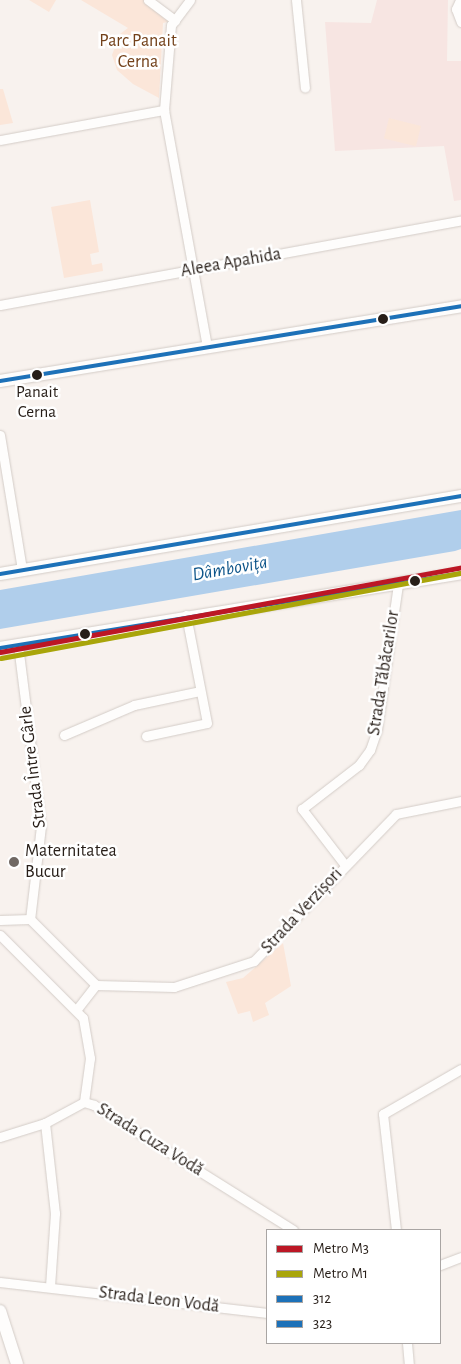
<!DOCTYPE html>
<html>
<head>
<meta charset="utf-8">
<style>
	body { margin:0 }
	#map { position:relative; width:461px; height:1364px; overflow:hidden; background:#f8f2ee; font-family:"Alegreya Sans",sans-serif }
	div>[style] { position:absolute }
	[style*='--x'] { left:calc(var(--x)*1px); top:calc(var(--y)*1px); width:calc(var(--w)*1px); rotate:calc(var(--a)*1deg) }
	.education>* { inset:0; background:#f7e5e2 }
	.green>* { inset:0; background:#fbe6d9; transform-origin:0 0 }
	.water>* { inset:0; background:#b0ceeb }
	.roads { filter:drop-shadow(0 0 1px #d3ccc7) drop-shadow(0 0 1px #d3ccc7) }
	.minor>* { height:9px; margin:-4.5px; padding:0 4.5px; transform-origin:4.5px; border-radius:4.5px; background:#fefdfc }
	.secondary>* { height:12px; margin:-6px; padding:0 6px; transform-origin:6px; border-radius:6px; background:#fefdfc }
	.bus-1>* { height:4px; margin:-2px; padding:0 2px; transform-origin:2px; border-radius:2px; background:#1d71b8 }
	.bus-2>* { height:4px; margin:-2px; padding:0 2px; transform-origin:2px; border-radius:2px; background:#1d71b8 }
	.metro-1>* { height:5px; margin:-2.5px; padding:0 2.5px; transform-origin:2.5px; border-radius:2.5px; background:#bc1725 }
	.metro-2>* { height:5px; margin:-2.5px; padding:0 2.5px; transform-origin:2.5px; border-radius:2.5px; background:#a9a50a }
	.dots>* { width:14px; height:14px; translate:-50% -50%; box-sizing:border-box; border:2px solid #fff; border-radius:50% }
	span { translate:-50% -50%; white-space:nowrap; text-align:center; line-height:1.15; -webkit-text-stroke:5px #fff; paint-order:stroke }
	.bus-label { font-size:17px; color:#271e18 }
	.park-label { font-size:18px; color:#73411a }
	.street-label { font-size:18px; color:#271e18 }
	.poi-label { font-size:18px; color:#271e18 }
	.left { translate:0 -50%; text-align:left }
	.water-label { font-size:19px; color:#0d5489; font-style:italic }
	.legend { position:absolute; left:266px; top:1229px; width:175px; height:115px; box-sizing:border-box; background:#fff; border:1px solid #a9a5a3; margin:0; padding:6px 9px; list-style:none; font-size:15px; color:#271e18 }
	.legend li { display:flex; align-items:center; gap:10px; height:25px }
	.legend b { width:25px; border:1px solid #a9a5a3 }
</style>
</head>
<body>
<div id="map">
	<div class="education">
		<i style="clip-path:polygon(377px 0,448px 0,447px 61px,461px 61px,461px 200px,454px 201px,444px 146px,335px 151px,325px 22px,371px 23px)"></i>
	</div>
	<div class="green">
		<i style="clip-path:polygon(29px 0,56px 0,49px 12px)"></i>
		<i style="clip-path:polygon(81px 0,148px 0,175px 20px,163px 23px,159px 98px,133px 84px,117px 70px,112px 55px,120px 34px,128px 28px)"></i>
		<i style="clip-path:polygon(0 89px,3px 89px,13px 123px,0 125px)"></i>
		<i style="left:389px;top:118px;width:33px;height:21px;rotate:14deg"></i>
		<i style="clip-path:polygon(90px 200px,99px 252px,90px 254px,92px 265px,102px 263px,103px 271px,64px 278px,51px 207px)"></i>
		<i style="clip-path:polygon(283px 943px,291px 986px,265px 1003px,269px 1015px,253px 1022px,250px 1011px,238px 1014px,226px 982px,243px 978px)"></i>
	</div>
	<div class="water">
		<i style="clip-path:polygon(461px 510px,461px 549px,455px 551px,0 629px,0 590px)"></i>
	</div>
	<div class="roads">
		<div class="minor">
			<i style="--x:148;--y:0;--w:34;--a:37"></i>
			<i style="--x:190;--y:0;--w:31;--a:127"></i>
			<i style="--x:171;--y:25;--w:85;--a:94.7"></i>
			<i style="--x:164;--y:110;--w:241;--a:79.7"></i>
			<i style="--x:296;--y:0;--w:88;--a:84.2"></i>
			<i style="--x:460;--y:0;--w:10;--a:114"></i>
			<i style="--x:456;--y:9;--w:14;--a:69"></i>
			<i style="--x:0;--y:140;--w:167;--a:-10.4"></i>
			<i style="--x:0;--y:305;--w:469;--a:-10.4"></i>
			<i style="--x:0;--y:435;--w:137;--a:80.7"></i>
			<i style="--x:18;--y:645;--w:182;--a:82.8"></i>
			<i style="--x:41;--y:826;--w:94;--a:96.7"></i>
			<i style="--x:64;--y:735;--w:76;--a:-23.2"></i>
			<i style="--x:134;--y:705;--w:67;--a:-12"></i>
			<i style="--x:146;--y:736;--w:62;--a:-12"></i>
			<i style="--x:207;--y:723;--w:110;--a:-101"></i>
			<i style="--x:345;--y:865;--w:71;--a:-127.5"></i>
			<i style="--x:302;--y:809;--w:72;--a:-37.7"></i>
			<i style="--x:359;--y:765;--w:19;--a:-54"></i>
			<i style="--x:370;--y:750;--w:21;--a:-71"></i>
			<i style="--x:377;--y:730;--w:148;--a:-81.8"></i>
			<i style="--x:0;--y:920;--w:30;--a:-2"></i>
			<i style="--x:30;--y:919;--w:93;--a:45"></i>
			<i style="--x:0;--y:935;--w:117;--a:45"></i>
			<i style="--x:83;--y:1018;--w:41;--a:80.1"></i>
			<i style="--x:90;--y:1058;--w:44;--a:97.8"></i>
			<i style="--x:96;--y:985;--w:78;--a:1.5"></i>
			<i style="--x:174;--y:987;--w:84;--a:-18"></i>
			<i style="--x:254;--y:961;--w:204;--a:-46"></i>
			<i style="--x:396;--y:814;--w:66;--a:-11.3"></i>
			<i style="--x:77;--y:1009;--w:31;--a:-52"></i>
			<i style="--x:45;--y:1123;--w:91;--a:83.7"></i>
			<i style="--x:55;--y:1213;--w:74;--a:93.9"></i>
			<i style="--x:0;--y:1137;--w:47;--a:-17.3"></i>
			<i style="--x:45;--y:1123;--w:44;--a:-28.3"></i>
			<i style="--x:84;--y:1102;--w:10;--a:17"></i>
			<i style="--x:94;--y:1105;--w:235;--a:32.1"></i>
			<i style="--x:396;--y:1230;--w:117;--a:-96.4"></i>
			<i style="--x:383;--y:1114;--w:90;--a:-30"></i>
			<i style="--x:440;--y:1265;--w:22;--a:-21"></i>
			<i style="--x:0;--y:1282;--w:269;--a:6.6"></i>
			<i style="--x:407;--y:1343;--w:21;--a:85"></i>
		</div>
		<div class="secondary">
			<i style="--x:0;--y:381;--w:467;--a:-9.2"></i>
			<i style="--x:0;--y:574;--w:468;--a:-9.6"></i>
			<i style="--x:0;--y:648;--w:467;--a:-9.2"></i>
			<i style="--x:0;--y:1311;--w:56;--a:72.2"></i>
		</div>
	</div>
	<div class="bus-1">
		<i style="--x:0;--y:574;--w:468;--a:-9.6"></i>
		<i style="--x:0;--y:648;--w:467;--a:-9.2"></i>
	</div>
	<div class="bus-2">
		<i style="--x:0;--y:381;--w:467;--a:-9.2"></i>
	</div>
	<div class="metro-1">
		<i style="--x:0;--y:652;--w:469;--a:-10.4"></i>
	</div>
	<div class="metro-2">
		<i style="--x:1;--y:658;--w:468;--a:-10.5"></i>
	</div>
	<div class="dots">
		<i style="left:383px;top:319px;background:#271e18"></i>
		<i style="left:37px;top:375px;background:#271e18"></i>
		<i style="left:415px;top:581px;background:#271e18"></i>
		<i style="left:85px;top:634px;background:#271e18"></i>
		<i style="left:14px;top:862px;background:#706863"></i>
	</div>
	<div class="bus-label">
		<span style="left:37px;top:402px">Panait<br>Cerna</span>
	</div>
	<div class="park-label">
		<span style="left:138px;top:52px">Parc Panait<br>Cerna</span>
	</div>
	<div class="street-label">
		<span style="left:231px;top:263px;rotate:-10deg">Aleea Apahida</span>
		<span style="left:384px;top:673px;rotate:-81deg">Strada Tăbăcarilor</span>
		<span style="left:33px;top:767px;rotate:-97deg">Strada Între Gârle</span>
		<span style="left:302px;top:911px;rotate:-47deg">Strada Verzișori</span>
		<span style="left:150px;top:1140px;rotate:32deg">Strada Cuza Vodă</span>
		<span style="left:159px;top:1300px;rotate:7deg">Strada Leon Vodă</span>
	</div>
	<div class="poi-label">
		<span class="left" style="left:25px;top:862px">Maternitatea<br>Bucur</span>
	</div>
	<div class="water-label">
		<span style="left:230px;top:569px;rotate:-10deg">Dâmbovița</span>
	</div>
	<ul class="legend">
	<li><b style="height:6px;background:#bc1725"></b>Metro M3</li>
	<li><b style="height:6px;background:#a9a50a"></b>Metro M1</li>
	<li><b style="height:6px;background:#1d71b8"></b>312</li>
	<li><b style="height:6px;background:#1d71b8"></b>323</li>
	</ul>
</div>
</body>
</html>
